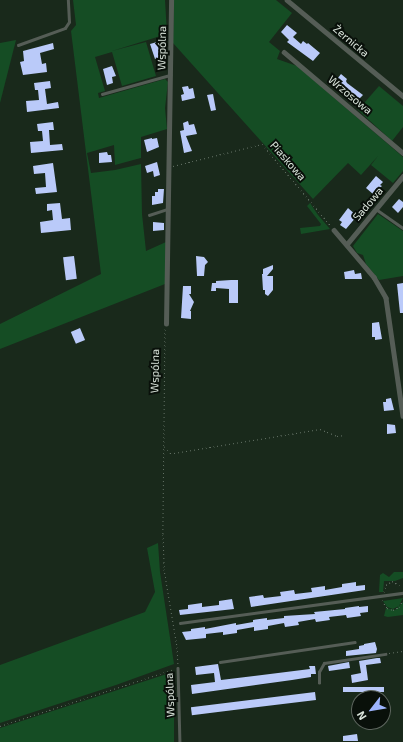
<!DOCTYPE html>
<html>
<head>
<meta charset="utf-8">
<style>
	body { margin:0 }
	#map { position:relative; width:403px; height:742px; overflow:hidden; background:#19291b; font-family:"Exo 2",sans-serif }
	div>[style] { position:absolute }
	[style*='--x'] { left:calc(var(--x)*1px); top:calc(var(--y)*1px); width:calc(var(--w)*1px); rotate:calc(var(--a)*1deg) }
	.green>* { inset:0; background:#154d24 }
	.building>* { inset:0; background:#bacaf9; transform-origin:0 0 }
	.path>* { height:1px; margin-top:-0.5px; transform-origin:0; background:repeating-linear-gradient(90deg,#637165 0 1px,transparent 0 4px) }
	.service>* { height:2.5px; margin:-1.25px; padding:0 1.25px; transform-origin:1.25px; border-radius:1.25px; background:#555d56 }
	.minor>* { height:4.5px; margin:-2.25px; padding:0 2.25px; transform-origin:2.25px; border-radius:2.25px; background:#555d56 }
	span { translate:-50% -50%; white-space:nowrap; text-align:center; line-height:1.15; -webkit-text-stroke:4px #09100a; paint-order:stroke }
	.street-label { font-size:11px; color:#dbe5dc }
	.north { position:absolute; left:351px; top:690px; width:40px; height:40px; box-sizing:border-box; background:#09100a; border:1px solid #5d655e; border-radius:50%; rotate:239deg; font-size:11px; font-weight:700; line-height:16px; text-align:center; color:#dbe5dc }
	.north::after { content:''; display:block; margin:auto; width:14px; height:18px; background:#9db4fd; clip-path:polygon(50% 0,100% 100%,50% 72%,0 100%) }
</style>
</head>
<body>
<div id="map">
	<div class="green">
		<i style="clip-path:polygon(73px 0,165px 0,167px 34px,112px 51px,146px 42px,156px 76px,122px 86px,112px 52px,95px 57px,105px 91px,98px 93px,99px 98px,165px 79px,168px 82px,165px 108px,167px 129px,141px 137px,141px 158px,137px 159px,115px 165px,114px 145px,87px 153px,91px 173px,115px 170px,141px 164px,142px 214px,146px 251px,166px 242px,165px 284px,0 349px,0 324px,101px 274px,71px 31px,76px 25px)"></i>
		<i style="clip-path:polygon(174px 0,276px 0,292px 13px,269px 42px,280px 51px,277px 59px,297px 66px,388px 144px,403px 157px,403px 171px,393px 183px,371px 165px,378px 156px,361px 175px,348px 163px,313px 199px,173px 43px)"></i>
		<i style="clip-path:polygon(16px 40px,0 103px,0 43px)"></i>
		<i style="clip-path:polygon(379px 86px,403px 106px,403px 127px,392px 141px,358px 110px)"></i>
		<i style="clip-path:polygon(310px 203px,318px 215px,330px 229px,301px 234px,300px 228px,320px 226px,321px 224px,307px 206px)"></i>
		<i style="clip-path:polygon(378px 214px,403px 231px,403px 276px,379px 280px,366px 264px,363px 255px,357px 253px,353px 246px)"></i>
		<i style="clip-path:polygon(158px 543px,160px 572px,174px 664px,116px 685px,0 723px,0 665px,145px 612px,155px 592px,147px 548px)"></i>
		<i style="clip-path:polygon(394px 572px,403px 572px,403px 578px,395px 581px,384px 581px,383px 592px,379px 592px,380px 575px,383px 573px,389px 577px)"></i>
		<i style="clip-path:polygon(403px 598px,399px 606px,393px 609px,387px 607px,383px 601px)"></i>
		<i style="clip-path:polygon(403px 602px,403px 615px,388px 617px,384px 616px,386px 608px,395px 610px)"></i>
		<i style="clip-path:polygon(170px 673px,174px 674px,174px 742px,0 742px,0 728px)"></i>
	</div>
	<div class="building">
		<i style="clip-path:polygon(287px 25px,297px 33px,293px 37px,301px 44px,303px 41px,307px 44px,308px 43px,320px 53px,313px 61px,287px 42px,289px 40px,281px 32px)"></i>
		<i style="clip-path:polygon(157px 42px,161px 57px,155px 59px,150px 44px)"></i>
		<i style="clip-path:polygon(53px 43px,54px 49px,40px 53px,42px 64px,46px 63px,47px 72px,23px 75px,20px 62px,24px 61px,23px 51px)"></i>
		<i style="clip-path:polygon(112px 66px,116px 76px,112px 77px,113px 83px,107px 85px,103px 69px)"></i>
		<i style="clip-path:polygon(341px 74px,347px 79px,346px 81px,347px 83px,363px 95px,357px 101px,343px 88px,341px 87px,340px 88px,334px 83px)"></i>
		<i style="clip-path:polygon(50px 81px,51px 88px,45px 89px,47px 104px,58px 102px,59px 108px,27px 112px,26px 101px,39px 100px,38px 90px,35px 90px,34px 83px)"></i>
		<i style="clip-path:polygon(188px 86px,189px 89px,193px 88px,195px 98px,182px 101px,181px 95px,184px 94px,182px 87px)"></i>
		<i style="clip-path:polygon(213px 94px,216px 110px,211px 111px,207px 95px)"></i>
		<i style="clip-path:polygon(188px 121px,189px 125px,194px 124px,197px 134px,186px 136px,192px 151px,184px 153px,180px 131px,184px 130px,183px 123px)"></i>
		<i style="clip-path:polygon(53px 122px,54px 130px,49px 130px,50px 145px,62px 144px,63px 150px,31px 153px,30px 142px,43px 141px,42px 131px,38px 131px,37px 124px)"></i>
		<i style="clip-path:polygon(152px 138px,152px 139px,157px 138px,159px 147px,147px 152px,144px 140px)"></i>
		<i style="clip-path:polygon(107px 152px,108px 155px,111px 155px,112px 162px,99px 163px,99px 153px)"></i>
		<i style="clip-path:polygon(157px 162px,160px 175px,154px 177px,153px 171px,147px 173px,145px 166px)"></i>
		<i style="clip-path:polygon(53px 163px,57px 192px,36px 194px,35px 188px,46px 187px,45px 173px,34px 174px,33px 166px)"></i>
		<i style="clip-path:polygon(376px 176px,383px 182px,380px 185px,382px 186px,373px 194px,366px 188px)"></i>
		<i style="clip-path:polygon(158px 189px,164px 189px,163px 203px,152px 205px,152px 196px,155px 196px,155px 192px,158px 192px)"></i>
		<i style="clip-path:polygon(399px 199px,403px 202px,403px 207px,398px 213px,392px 207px)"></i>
		<i style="clip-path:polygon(60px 203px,62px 219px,70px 218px,71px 230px,41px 233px,40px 222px,53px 220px,52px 210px,47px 211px,47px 204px)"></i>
		<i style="clip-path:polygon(348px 208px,357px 216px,346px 229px,340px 225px,342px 222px,339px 220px)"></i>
		<i style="clip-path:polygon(153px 222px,164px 223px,164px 230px,153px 231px)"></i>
		<i style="left:74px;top:256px;width:23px;height:11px;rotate:83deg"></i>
		<i style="clip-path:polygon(196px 256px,204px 257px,208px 262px,205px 265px,204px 276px,197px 276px)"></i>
		<i style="clip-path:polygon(273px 265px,273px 269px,267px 276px,273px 276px,273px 290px,268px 296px,265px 294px,265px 290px,263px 290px,262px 274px,263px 274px,263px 269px)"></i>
		<i style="clip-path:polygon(354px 270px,355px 274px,361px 273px,362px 279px,345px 279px,344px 272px)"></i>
		<i style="clip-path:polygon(231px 280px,238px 280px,238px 303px,229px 303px,229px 289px,216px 288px,216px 291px,211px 291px,212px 283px,216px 283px,216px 281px)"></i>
		<i style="clip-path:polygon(403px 283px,403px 313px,400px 313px,397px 284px)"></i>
		<i style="clip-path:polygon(183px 286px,191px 286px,191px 294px,189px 294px,194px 302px,190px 311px,191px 311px,191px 319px,181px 318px)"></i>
		<i style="clip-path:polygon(379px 322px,382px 339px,375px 340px,375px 337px,372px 337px,372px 323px)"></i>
		<i style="left:80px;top:328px;width:13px;height:10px;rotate:67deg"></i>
		<i style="clip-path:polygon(391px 398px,394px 410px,384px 411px,383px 402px,386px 402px,386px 399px)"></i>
		<i style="clip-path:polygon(387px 424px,395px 425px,396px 433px,387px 434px)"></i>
		<i style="clip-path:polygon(356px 582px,356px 586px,365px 585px,365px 590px,251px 607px,249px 597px,263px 595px,264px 598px,281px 596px,280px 592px,294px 590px,295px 594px,312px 592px,311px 588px,325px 586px,325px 590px,342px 587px,342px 584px)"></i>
		<i style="clip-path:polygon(232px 599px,234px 609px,180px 615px,179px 610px,188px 609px,188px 605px,202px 603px,202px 607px,219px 605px,219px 601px)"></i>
		<i style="clip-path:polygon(359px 606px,359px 607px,368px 606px,368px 612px,360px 613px,361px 616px,347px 618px,346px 615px,329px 617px,330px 620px,316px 622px,315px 619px,298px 622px,299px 625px,285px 627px,284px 623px,268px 626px,268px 629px,254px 631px,254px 627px,237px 630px,237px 633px,223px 635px,223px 632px,206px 634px,206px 638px,186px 640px,182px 632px,191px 631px,191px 629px,205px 627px,205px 629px,236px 623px,236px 625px,253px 622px,253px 620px,267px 618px,267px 620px,284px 618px,284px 616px,315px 614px,314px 612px,345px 609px,345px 608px)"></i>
		<i style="clip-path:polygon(375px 642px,377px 649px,376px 653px,346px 656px,346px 651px,359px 649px,359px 646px,364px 645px,364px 644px)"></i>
		<i style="clip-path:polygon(377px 658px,380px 658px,381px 663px,366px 665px,368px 680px,352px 683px,351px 675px,361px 673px,359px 661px)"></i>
		<i style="clip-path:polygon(349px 662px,350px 668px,329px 671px,328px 666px)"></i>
		<i style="clip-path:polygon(218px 664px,221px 680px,310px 669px,309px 666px,315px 666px,316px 674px,311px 674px,311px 677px,292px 680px,192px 694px,191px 685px,215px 682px,214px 673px,196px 675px,195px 667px)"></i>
		<i style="left:384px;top:687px;width:5px;height:41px;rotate:90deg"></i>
		<i style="left:315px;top:692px;width:8px;height:125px;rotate:83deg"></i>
		<i style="clip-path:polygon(357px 734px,358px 741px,343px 741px,343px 736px)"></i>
	</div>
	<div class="path">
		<i style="--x:173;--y:166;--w:92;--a:-13.9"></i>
		<i style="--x:262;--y:144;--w:107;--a:49.9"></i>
		<i style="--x:165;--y:329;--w:205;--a:90.6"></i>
		<i style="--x:163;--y:534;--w:35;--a:88"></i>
		<i style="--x:164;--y:569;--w:79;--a:80.5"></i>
		<i style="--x:177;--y:647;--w:18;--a:87"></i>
		<i style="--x:164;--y:447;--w:8;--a:45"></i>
		<i style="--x:170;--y:453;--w:4;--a:0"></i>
		<i style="--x:174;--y:453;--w:148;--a:-9.3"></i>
		<i style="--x:320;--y:429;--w:18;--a:22"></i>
		<i style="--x:337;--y:436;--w:8;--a:-7"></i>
		<i style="--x:384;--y:592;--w:7;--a:-74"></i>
		<i style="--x:386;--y:585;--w:7;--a:-34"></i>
		<i style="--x:392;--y:581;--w:8;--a:30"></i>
		<i style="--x:399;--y:585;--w:4;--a:56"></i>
		<i style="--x:382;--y:600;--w:9;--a:58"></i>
		<i style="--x:387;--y:608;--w:6;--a:18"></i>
		<i style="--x:393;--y:610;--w:7;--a:-27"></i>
		<i style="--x:399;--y:607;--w:8;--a:-60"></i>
		<i style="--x:389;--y:653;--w:14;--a:-8"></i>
		<i style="--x:0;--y:726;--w:183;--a:-18.1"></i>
	</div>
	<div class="service">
		<i style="--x:18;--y:45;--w:50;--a:-19.9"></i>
		<i style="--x:65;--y:28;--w:7;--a:-56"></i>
		<i style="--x:69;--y:22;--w:22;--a:-93"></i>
		<i style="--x:102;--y:94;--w:71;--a:-15.6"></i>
		<i style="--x:376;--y:209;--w:33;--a:35"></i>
		<i style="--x:149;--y:215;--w:20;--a:-18"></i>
		<i style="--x:180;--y:623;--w:225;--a:-7.7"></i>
		<i style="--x:220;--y:662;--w:136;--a:-8.4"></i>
		<i style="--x:178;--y:668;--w:74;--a:88.5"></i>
		<i style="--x:319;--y:683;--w:11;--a:-90"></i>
		<i style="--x:319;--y:672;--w:10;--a:-61"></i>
		<i style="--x:324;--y:663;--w:62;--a:-8.4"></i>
	</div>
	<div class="minor">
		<i style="--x:287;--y:0;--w:151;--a:39.6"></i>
		<i style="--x:284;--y:52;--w:156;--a:40.3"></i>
		<i style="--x:334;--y:230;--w:62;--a:49.6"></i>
		<i style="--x:374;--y:277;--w:24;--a:60"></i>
		<i style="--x:386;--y:298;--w:119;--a:81.8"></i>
		<i style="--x:347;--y:244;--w:88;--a:-50.5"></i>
		<i style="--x:166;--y:324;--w:324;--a:-89.1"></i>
	</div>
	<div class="street-label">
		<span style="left:351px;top:41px;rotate:40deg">Żernicka</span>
		<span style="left:162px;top:48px;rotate:-89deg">Wspólna</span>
		<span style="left:350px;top:95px;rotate:40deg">Wrzosowa</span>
		<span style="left:288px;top:161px;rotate:49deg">Piaskowa</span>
		<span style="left:368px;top:204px;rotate:-50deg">Sadowa</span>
		<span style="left:155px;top:371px;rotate:-89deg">Wspólna</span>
		<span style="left:170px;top:695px;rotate:-92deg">Wspólna</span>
	</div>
	<div class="north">N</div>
</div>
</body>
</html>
